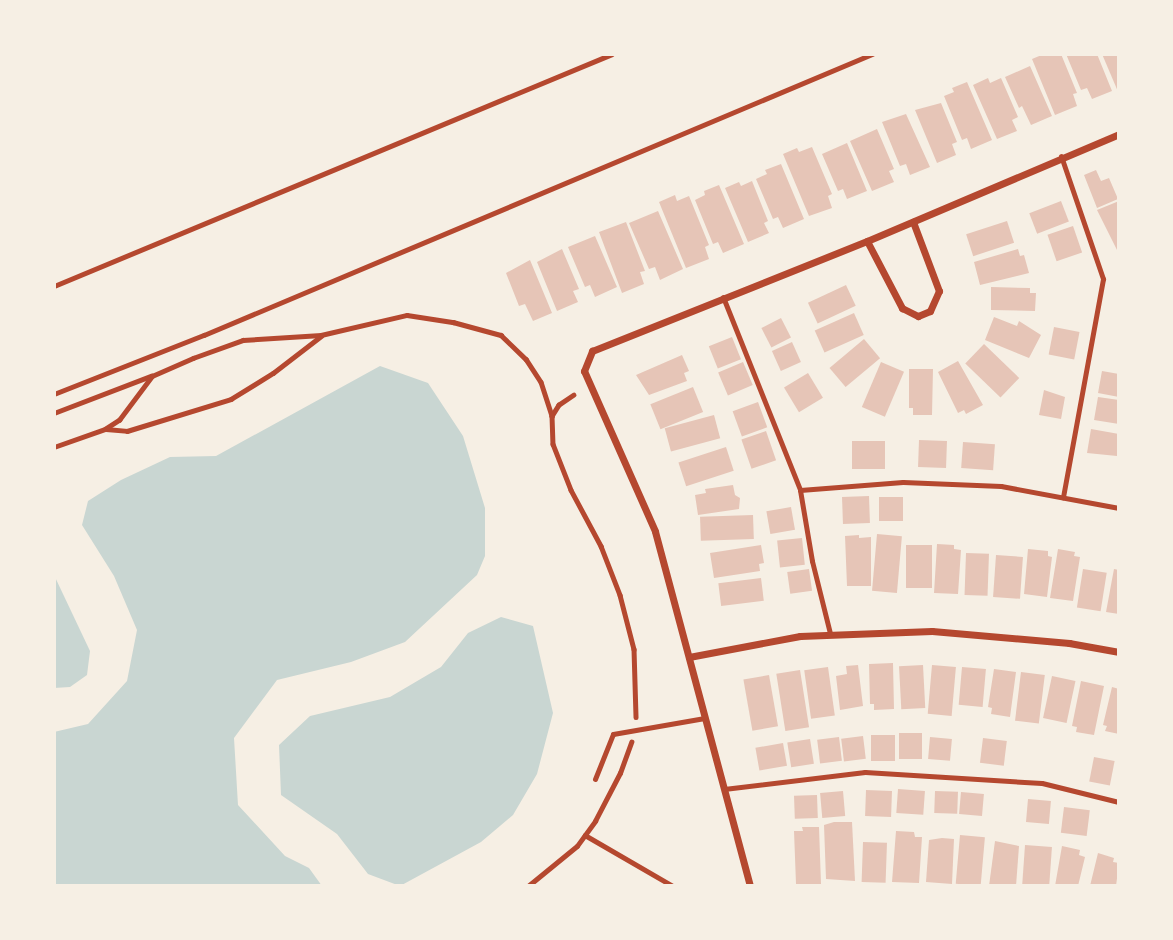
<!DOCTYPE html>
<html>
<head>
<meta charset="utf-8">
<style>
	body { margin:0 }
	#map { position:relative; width:1173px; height:940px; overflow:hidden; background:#f6efe4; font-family:Mulish,sans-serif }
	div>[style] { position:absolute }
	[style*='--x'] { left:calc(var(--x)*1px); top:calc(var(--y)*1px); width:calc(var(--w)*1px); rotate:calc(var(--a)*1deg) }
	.water>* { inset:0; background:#c9d6d2 }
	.building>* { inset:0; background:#e6c5b7; transform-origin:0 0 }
	.path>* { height:4.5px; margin:-2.25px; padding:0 2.25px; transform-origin:2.25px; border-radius:2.25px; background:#b5482f }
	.service>* { height:5px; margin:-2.5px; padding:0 2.5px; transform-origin:2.5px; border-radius:2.5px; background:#b5482f }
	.minor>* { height:7px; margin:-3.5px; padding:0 3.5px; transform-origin:3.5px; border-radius:3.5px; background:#b5482f }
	span { translate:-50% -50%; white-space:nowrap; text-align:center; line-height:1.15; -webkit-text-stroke:5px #f6efe4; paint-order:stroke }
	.frame { position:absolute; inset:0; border:56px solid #f6efe4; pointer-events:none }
</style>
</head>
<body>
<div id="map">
	<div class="water">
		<i style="clip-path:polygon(380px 366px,428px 383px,463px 436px,485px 508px,485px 556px,477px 575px,405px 642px,351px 662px,277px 680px,234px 738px,238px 805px,285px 856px,309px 868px,322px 886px,54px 886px,54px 732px,88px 724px,127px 681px,137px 630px,114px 576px,82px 525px,88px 501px,121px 480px,170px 457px,216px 456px)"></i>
		<i style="clip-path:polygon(54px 575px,90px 651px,87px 675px,70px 687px,54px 688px)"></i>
		<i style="clip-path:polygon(501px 617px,533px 626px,553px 713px,537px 774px,513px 815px,481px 842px,400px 886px,368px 874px,337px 834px,281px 795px,279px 745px,310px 716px,390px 697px,441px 667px,468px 633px)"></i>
	</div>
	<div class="building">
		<i style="clip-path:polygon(1044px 54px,1061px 54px,1077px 93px,1073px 94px,1077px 106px,1055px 115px,1032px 59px)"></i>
		<i style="clip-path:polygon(1066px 54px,1097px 54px,1112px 91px,1092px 99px,1087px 88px,1081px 90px)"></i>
		<i style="clip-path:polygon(1102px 54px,1119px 54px,1119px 94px)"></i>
		<i style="clip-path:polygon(1030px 66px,1052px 116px,1031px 125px,1022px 106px,1019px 108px,1005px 77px)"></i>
		<i style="clip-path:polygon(988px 78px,990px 83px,1001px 78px,1018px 117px,1012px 120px,1017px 131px,997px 139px,973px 85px)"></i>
		<i style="clip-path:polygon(967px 82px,992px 140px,971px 149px,967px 138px,962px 140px,944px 96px,954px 92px,952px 88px)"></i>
		<i style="clip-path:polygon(941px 103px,957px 142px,952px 144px,956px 155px,937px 163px,915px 110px)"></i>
		<i style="clip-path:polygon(906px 114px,930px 167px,910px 175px,906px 164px,900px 166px,882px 122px)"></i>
		<i style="clip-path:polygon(877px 129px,894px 169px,889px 171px,894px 182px,872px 191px,850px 141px)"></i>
		<i style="clip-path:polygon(847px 143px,867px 191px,847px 199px,843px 189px,838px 191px,822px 154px)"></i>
		<i style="clip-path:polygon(812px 147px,832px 194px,828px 196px,832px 208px,809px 216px,783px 154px,797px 148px,799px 152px)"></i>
		<i style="clip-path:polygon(781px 164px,804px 219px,783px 228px,778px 217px,773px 219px,756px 179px,767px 174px,765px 170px)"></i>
		<i style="clip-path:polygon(1096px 170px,1101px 181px,1109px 178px,1118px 199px,1097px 208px,1084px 175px)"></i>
		<i style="clip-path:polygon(752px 181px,768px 221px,764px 223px,769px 233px,748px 242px,725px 188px,739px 182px,741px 186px)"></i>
		<i style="clip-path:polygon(719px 185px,744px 244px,723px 253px,718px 242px,713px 244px,695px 200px,705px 195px,704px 191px)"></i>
		<i style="clip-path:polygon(675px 195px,677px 201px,689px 196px,709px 245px,705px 247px,709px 259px,686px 268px,659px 202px)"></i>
		<i style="left:1061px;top:201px;width:22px;height:34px;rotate:69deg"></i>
		<i style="clip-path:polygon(1119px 201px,1119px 254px,1097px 210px)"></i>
		<i style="clip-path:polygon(658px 211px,683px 269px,660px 280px,655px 267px,649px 269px,629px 223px)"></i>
		<i style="left:1007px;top:221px;width:23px;height:43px;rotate:72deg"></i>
		<i style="clip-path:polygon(626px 222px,645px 271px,640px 272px,644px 284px,622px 293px,599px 232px)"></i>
		<i style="left:1073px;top:226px;width:28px;height:27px;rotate:71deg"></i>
		<i style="clip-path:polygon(595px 236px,617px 287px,595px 297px,590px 285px,585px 287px,568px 247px)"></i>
		<i style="clip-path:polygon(562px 249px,579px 289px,573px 291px,578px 302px,557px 311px,537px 262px)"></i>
		<i style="clip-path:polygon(1018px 249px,1020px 256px,1024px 255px,1029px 273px,980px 285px,974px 262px)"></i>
		<i style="clip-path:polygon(530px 260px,552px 313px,533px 321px,525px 304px,519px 306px,506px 273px)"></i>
		<i style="left:846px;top:285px;width:23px;height:42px;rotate:65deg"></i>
		<i style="clip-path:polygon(991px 287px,1030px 288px,1030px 293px,1036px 293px,1035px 311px,991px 310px)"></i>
		<i style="left:854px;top:313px;width:24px;height:43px;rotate:66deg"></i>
		<i style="clip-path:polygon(994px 317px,1017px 326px,1019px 321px,1041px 335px,1029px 358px,985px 340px)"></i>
		<i style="left:781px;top:318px;width:22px;height:22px;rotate:63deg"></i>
		<i style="left:1054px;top:327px;width:26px;height:28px;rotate:11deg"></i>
		<i style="left:732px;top:337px;width:24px;height:25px;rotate:68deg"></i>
		<i style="left:864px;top:339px;width:25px;height:45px;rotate:50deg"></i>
		<i style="left:792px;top:342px;width:22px;height:22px;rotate:66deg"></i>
		<i style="left:984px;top:344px;width:49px;height:27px;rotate:44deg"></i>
		<i style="clip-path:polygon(682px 355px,689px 371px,684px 373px,687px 381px,649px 395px,636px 375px)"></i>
		<i style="clip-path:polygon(958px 361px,983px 405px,966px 414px,964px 410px,958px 413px,938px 372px)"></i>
		<i style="left:743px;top:362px;width:25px;height:27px;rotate:67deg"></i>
		<i style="left:881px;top:362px;width:25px;height:49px;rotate:23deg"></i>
		<i style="clip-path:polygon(909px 369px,933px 369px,932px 415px,913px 415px,913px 408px,909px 408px)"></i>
		<i style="clip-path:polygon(1102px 371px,1119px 374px,1119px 397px,1098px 393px)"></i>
		<i style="left:808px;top:373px;width:29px;height:28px;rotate:59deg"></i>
		<i style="left:693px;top:387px;width:27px;height:46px;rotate:68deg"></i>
		<i style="clip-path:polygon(1044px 390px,1065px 397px,1061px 419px,1039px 415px)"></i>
		<i style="clip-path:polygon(1098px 397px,1119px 400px,1119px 424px,1094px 420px)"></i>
		<i style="left:758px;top:402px;width:27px;height:27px;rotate:70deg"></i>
		<i style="left:714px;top:415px;width:24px;height:51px;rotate:75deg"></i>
		<i style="clip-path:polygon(1091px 429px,1119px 434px,1117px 456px,1087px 453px)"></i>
		<i style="left:766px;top:431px;width:31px;height:26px;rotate:71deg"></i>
		<i style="left:919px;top:440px;width:28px;height:27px;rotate:2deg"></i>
		<i style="left:852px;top:441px;width:33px;height:28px"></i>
		<i style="left:963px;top:442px;width:32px;height:26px;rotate:4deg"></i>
		<i style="left:726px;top:447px;width:25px;height:50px;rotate:72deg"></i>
		<i style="clip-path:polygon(733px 485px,735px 495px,740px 498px,739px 509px,698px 515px,695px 495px,706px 493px,705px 489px)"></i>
		<i style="left:869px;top:496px;width:27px;height:27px;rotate:88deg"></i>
		<i style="left:879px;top:497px;width:24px;height:24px"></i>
		<i style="left:791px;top:507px;width:23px;height:25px;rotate:80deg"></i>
		<i style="left:753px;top:515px;width:24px;height:53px;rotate:88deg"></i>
		<i style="left:877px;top:534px;width:25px;height:57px;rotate:5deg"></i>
		<i style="clip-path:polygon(859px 535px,859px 538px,871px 537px,871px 586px,847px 586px,845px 536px)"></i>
		<i style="left:802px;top:538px;width:27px;height:25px;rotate:84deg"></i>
		<i style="clip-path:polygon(937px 544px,954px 545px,954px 549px,961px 550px,958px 594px,934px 593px)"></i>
		<i style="clip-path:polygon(761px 545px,764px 563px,759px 564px,760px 571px,714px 578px,710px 553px)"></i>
		<i style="left:906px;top:545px;width:26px;height:43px"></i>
		<i style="clip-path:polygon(1028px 549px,1048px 551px,1048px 556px,1052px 557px,1047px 597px,1024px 594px)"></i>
		<i style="clip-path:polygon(1058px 549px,1075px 552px,1074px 556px,1080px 557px,1073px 601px,1050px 598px)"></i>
		<i style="left:966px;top:553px;width:23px;height:42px;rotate:2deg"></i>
		<i style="left:996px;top:555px;width:27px;height:42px;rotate:4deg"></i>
		<i style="left:809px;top:569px;width:22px;height:22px;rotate:82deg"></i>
		<i style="left:1083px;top:569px;width:24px;height:39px;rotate:9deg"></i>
		<i style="clip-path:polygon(1114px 569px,1119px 570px,1119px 614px,1106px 612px)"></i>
		<i style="left:761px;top:578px;width:23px;height:43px;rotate:83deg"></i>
		<i style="clip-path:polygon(893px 663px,894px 709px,874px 710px,874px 704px,870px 704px,869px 664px)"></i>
		<i style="clip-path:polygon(858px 665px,863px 706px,840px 710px,836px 676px,847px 674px,846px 666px)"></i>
		<i style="left:923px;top:665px;width:43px;height:24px;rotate:87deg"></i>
		<i style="left:932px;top:665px;width:24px;height:49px;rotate:5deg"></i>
		<i style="left:828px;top:667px;width:49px;height:24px;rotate:82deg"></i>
		<i style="left:962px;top:667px;width:24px;height:38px;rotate:5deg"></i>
		<i style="clip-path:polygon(994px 669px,1016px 672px,1010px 717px,991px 714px,992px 708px,988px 707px)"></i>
		<i style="left:800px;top:670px;width:58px;height:24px;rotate:81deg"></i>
		<i style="left:1021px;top:672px;width:24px;height:49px;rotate:7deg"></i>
		<i style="left:769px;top:675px;width:52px;height:26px;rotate:80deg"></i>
		<i style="left:1052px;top:676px;width:24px;height:43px;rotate:12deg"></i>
		<i style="clip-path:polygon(1081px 681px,1104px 686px,1094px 735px,1076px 732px,1077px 727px,1072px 726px)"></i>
		<i style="clip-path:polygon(1112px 687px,1119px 689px,1119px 734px,1105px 731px,1107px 726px,1103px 725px)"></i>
		<i style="left:922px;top:733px;width:26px;height:23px;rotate:90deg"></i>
		<i style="left:871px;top:735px;width:24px;height:26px"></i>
		<i style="left:863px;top:736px;width:23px;height:22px;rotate:83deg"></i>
		<i style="left:839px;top:737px;width:24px;height:22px;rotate:83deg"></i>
		<i style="left:930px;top:737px;width:22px;height:22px;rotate:5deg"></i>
		<i style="left:983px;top:738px;width:24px;height:25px;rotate:7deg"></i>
		<i style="left:810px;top:739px;width:25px;height:23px;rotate:81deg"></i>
		<i style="left:783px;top:743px;width:23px;height:28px;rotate:80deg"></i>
		<i style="left:1094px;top:757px;width:21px;height:25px;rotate:11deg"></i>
		<i style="left:898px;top:789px;width:27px;height:24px;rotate:4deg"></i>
		<i style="left:866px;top:790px;width:26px;height:26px;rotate:2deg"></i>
		<i style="left:843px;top:791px;width:25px;height:23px;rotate:85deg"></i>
		<i style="left:935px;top:791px;width:23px;height:22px;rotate:2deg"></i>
		<i style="left:961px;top:792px;width:23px;height:22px;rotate:5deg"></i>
		<i style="left:817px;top:795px;width:23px;height:23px;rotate:88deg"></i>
		<i style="left:1028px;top:799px;width:23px;height:23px;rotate:5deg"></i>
		<i style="left:1064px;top:807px;width:26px;height:26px;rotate:7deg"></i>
		<i style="clip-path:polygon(834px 822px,852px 822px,855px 881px,826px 879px,824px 825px)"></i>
		<i style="clip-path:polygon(802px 827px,819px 827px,821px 884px,796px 884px,794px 831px,803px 831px)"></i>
		<i style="clip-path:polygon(896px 831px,914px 832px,915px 837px,922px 837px,919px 883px,892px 882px)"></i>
		<i style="left:960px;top:835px;width:25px;height:49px;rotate:5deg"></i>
		<i style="clip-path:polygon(942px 838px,954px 839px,952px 884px,926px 882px,929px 840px)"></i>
		<i style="clip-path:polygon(995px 841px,1019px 846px,1016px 886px,989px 886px)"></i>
		<i style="left:863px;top:842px;width:24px;height:40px;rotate:2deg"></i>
		<i style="left:1025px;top:845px;width:27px;height:41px;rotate:4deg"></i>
		<i style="clip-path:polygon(1062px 846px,1080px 850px,1079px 855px,1085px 857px,1078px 886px,1055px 886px)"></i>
		<i style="clip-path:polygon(1098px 853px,1114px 858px,1113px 862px,1119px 863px,1116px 886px,1090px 886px)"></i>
	</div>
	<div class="path">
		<i style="--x:54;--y:394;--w:161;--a:-21.5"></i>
		<i style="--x:204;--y:335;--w:725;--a:-22.81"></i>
		<i style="--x:574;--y:395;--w:18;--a:146"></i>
		<i style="--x:559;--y:405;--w:13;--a:122"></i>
		<i style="--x:552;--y:416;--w:28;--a:88"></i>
		<i style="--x:553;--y:444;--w:49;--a:68.6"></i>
		<i style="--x:571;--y:490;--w:64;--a:61.8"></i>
		<i style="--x:601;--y:546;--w:53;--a:68.8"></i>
		<i style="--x:620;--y:595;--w:56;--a:75.5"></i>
		<i style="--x:634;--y:649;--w:68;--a:88.3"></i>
		<i style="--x:54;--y:413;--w:104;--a:-20.9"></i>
		<i style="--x:106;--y:429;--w:21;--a:5"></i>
		<i style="--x:127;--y:431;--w:109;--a:-17.1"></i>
		<i style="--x:231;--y:399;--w:49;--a:-31.8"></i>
		<i style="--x:273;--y:373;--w:61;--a:-37.6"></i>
		<i style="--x:54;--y:447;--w:54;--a:-19.4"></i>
		<i style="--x:105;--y:429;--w:17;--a:-33"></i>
		<i style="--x:119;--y:420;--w:55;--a:-53.1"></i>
		<i style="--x:152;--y:376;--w:45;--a:-23.7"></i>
		<i style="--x:193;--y:358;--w:53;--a:-19.8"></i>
		<i style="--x:243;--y:340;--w:78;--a:-3.7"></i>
		<i style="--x:321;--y:335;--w:88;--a:-13.1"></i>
		<i style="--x:407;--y:315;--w:47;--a:8.7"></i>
		<i style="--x:453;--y:322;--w:50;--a:15.2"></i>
		<i style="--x:501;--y:335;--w:35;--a:44"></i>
		<i style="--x:526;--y:359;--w:27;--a:57"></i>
		<i style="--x:541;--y:382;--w:36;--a:72"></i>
		<i style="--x:585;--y:835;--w:102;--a:30.1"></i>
		<i style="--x:528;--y:886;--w:63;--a:-39.2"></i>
		<i style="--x:577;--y:846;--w:31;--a:-54"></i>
		<i style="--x:595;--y:821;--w:54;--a:-62.5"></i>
		<i style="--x:620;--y:773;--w:33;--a:-70"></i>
	</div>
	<div class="service">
		<i style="--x:1061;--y:156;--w:130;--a:71.1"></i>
		<i style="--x:1103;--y:279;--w:222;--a:100.4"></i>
		<i style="--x:54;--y:286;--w:604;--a:-22.58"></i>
		<i style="--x:723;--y:297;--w:208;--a:68.2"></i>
		<i style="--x:800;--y:490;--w:72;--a:80.4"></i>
		<i style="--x:812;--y:561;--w:74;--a:76"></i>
		<i style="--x:800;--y:490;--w:103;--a:-4.4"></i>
		<i style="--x:903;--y:482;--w:98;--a:2.3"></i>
		<i style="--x:1001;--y:486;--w:120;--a:10.6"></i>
		<i style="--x:595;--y:779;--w:48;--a:-68.2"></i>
		<i style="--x:613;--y:734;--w:93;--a:-9.9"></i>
		<i style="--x:724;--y:789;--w:142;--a:-6.9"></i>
		<i style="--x:865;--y:772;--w:177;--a:3.6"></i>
		<i style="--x:1042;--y:783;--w:79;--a:13.9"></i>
	</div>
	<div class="minor">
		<i style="--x:867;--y:241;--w:76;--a:62.4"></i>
		<i style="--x:902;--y:308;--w:18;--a:27"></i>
		<i style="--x:918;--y:316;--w:13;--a:-23"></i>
		<i style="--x:930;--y:311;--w:22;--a:-66"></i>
		<i style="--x:939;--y:291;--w:74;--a:-110.6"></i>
		<i style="--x:689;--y:657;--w:113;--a:-10.7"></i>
		<i style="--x:800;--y:636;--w:132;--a:-2.2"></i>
		<i style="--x:932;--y:631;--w:138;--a:5"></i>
		<i style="--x:1069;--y:643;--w:51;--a:10.2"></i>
		<i style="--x:750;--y:886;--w:367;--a:-105"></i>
		<i style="--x:655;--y:531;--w:175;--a:-113.9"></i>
		<i style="--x:584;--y:371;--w:22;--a:-68"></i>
		<i style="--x:592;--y:351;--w:296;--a:-21.8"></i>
		<i style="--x:867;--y:241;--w:274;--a:-23"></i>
	</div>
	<div class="frame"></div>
</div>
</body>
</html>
